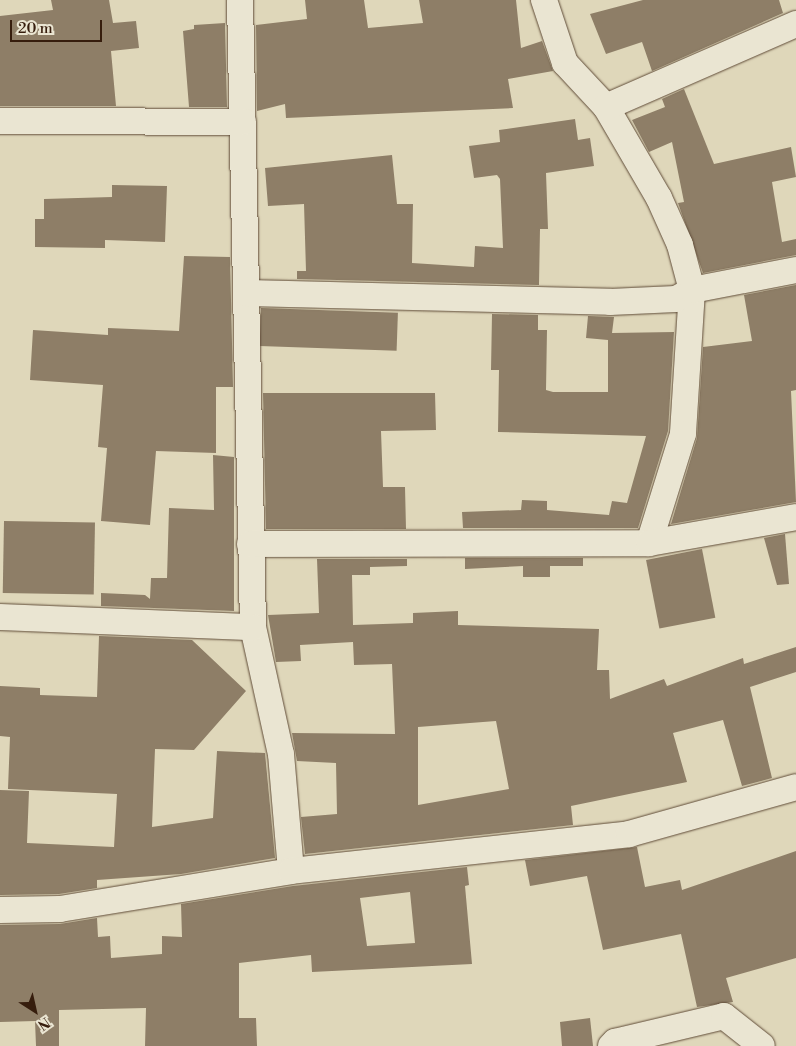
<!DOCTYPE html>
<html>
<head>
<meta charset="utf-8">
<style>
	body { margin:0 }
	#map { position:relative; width:796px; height:1046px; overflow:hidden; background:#dfd7ba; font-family:"Libre Bodoni",serif }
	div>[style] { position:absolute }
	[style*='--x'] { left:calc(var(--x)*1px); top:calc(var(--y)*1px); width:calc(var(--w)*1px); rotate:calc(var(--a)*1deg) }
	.building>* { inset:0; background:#8e7e67; transform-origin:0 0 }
	.roads { filter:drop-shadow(0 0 1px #604c38) drop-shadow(0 0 1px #604c38) }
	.street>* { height:26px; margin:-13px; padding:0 13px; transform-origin:13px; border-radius:13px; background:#eae5d2 }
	span { translate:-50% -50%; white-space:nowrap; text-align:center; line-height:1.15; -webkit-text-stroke:4px #eae5d2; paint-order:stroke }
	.north { position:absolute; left:10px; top:986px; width:50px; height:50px; -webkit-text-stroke:4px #eae5d2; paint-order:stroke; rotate:145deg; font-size:14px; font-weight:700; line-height:20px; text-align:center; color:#361d0d }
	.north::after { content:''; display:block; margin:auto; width:18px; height:22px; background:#361d0d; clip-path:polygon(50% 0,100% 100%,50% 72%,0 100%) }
	.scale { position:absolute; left:10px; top:20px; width:92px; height:22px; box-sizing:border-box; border:2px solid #361d0d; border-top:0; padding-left:6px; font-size:15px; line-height:18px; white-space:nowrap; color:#361d0d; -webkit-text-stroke:4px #eae5d2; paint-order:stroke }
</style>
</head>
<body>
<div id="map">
	<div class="building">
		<i style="clip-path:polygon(51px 0,109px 0,113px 23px,136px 21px,139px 48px,111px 51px,116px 106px,0 106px,0 16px,53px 10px)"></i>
		<i style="clip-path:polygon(305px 0,364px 0,368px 28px,423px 23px,419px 0,516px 0,521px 48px,542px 41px,553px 71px,508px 79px,513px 108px,286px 118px,285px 104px,257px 111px,256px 25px,307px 19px)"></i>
		<i style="clip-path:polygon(643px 0,779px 0,783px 13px,652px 71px,642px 42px,606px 54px,590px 14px)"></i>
		<i style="clip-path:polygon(225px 23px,227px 107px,189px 107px,183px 31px,194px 29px,194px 25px)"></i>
		<i style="clip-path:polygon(684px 89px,714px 164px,791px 147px,796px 177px,772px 182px,782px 242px,796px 239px,796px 255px,703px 273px,678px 203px,684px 202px,672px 142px,649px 152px,632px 120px,665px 107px,662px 99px)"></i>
		<i style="clip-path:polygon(575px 119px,578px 140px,590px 138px,594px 166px,546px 173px,548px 229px,540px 229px,539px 285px,297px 279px,297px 271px,306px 271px,304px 204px,268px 206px,265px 168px,392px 155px,397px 204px,413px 204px,412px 263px,474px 267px,475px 246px,503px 248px,500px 179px,497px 175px,474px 178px,469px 146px,500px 142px,499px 130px)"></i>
		<i style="clip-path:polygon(112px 185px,167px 186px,165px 242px,105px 240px,105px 248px,35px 247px,35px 219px,44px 219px,44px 199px,112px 197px)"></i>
		<i style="clip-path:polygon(184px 256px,230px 257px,233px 387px,216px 387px,216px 453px,156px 451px,150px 525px,101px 521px,107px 448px,98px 447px,103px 385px,30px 380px,33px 330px,108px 335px,108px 328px,179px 331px)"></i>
		<i style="clip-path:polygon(796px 285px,796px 390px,791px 391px,796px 502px,671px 524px,697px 438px,703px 347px,752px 341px,744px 295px)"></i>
		<i style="left:261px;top:308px;width:137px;height:38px;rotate:2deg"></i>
		<i style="clip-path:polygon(492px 314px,538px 315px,538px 330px,547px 330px,546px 390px,553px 392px,608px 392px,608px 340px,586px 338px,588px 316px,614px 317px,612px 333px,674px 332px,668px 431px,638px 528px,463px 528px,462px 512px,521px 510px,522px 500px,547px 501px,547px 510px,609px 515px,612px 501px,627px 503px,646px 436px,498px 432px,499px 370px,491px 370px)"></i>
		<i style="clip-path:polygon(263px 393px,435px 393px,436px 430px,381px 431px,383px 487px,405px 487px,406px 529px,266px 529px)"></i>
		<i style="clip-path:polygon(213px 455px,234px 457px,234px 611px,101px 606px,101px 593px,145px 595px,150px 599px,151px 578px,167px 578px,169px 508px,214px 510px)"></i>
		<i style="left:4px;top:521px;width:91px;height:72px;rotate:1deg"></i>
		<i style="clip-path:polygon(785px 534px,789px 584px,777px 585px,764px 538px)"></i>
		<i style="left:702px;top:549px;width:70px;height:57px;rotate:79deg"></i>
		<i style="clip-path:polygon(465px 558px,583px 558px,583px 566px,550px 566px,550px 577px,523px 577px,523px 566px,465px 569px)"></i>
		<i style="clip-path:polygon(evenodd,317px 559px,407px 559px,407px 566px,370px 567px,370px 575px,352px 575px,353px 625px,413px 623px,413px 613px,458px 611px,458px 625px,599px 629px,597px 670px,609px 670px,610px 699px,664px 679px,667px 686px,743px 658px,744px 664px,796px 647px,796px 672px,750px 687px,772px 778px,742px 786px,723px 720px,673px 733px,687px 782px,571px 806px,573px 825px,305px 854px,301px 817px,337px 814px,336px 763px,297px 761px,292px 733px,395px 734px,392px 664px,354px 665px,353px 642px,300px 645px,301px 661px,276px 662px,268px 615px,319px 613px,317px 559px,496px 721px,509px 789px,418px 805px,418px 727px,496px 721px)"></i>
		<i style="clip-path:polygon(99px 636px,192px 640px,246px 691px,194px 750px,155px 749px,152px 827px,213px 818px,217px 751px,265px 753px,275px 858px,181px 874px,97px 880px,97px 888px,59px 894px,0 895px,0 790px,29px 791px,27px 843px,114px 847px,117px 794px,8px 789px,10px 737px,0 736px,0 686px,40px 688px,40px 695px,97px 697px)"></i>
		<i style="clip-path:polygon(637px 847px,645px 887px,680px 880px,682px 890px,796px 851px,796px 958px,726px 978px,733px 1002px,697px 1007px,681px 934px,603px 950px,587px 876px,530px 886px,525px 860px)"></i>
		<i style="clip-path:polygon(evenodd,467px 867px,469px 885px,465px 886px,472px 964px,312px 972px,311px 955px,239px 963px,239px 1018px,256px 1018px,257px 1046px,145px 1046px,146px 1008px,59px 1010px,59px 1046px,36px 1046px,35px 1021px,0 1022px,0 925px,60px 924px,97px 918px,98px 937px,110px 936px,111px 958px,162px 954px,162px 936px,182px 937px,181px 904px,293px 886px,467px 867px,410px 892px,415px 943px,367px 946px,360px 898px,410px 892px)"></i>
		<i style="clip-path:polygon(590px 1018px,593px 1046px,562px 1046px,560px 1022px)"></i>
	</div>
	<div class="roads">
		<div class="street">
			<i style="--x:240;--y:0;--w:627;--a:88.81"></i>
			<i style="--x:253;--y:627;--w:130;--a:77.6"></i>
			<i style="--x:281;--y:754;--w:117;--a:85.1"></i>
			<i style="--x:544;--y:0;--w:66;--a:71.6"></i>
			<i style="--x:565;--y:63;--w:60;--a:47"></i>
			<i style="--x:606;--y:107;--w:105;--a:59.8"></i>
			<i style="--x:659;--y:198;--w:51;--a:65.9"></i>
			<i style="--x:680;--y:245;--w:47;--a:75.1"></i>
			<i style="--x:692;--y:290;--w:144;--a:93.6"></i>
			<i style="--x:683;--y:434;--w:114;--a:107.3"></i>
			<i style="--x:606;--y:107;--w:207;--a:-23.6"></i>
			<i style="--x:0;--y:121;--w:243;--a:0.2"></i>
			<i style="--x:247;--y:293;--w:363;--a:1.4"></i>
			<i style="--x:610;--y:302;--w:66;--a:-2.6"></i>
			<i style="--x:676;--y:299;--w:18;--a:-29"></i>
			<i style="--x:692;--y:290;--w:106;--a:-10.9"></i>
			<i style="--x:250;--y:544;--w:399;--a:-0.1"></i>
			<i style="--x:649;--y:543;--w:149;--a:-10"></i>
			<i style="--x:0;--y:617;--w:253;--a:2.3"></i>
			<i style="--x:0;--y:910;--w:60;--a:-1"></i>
			<i style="--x:60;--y:909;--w:234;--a:-9.3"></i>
			<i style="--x:291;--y:871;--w:340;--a:-6.2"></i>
			<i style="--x:629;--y:834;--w:173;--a:-15.7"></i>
			<i style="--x:611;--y:1046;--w:6;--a:-45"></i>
			<i style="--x:615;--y:1042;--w:112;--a:-13.4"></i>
			<i style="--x:724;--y:1016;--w:48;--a:38.3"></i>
		</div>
	</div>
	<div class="north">N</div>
	<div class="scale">20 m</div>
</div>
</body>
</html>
